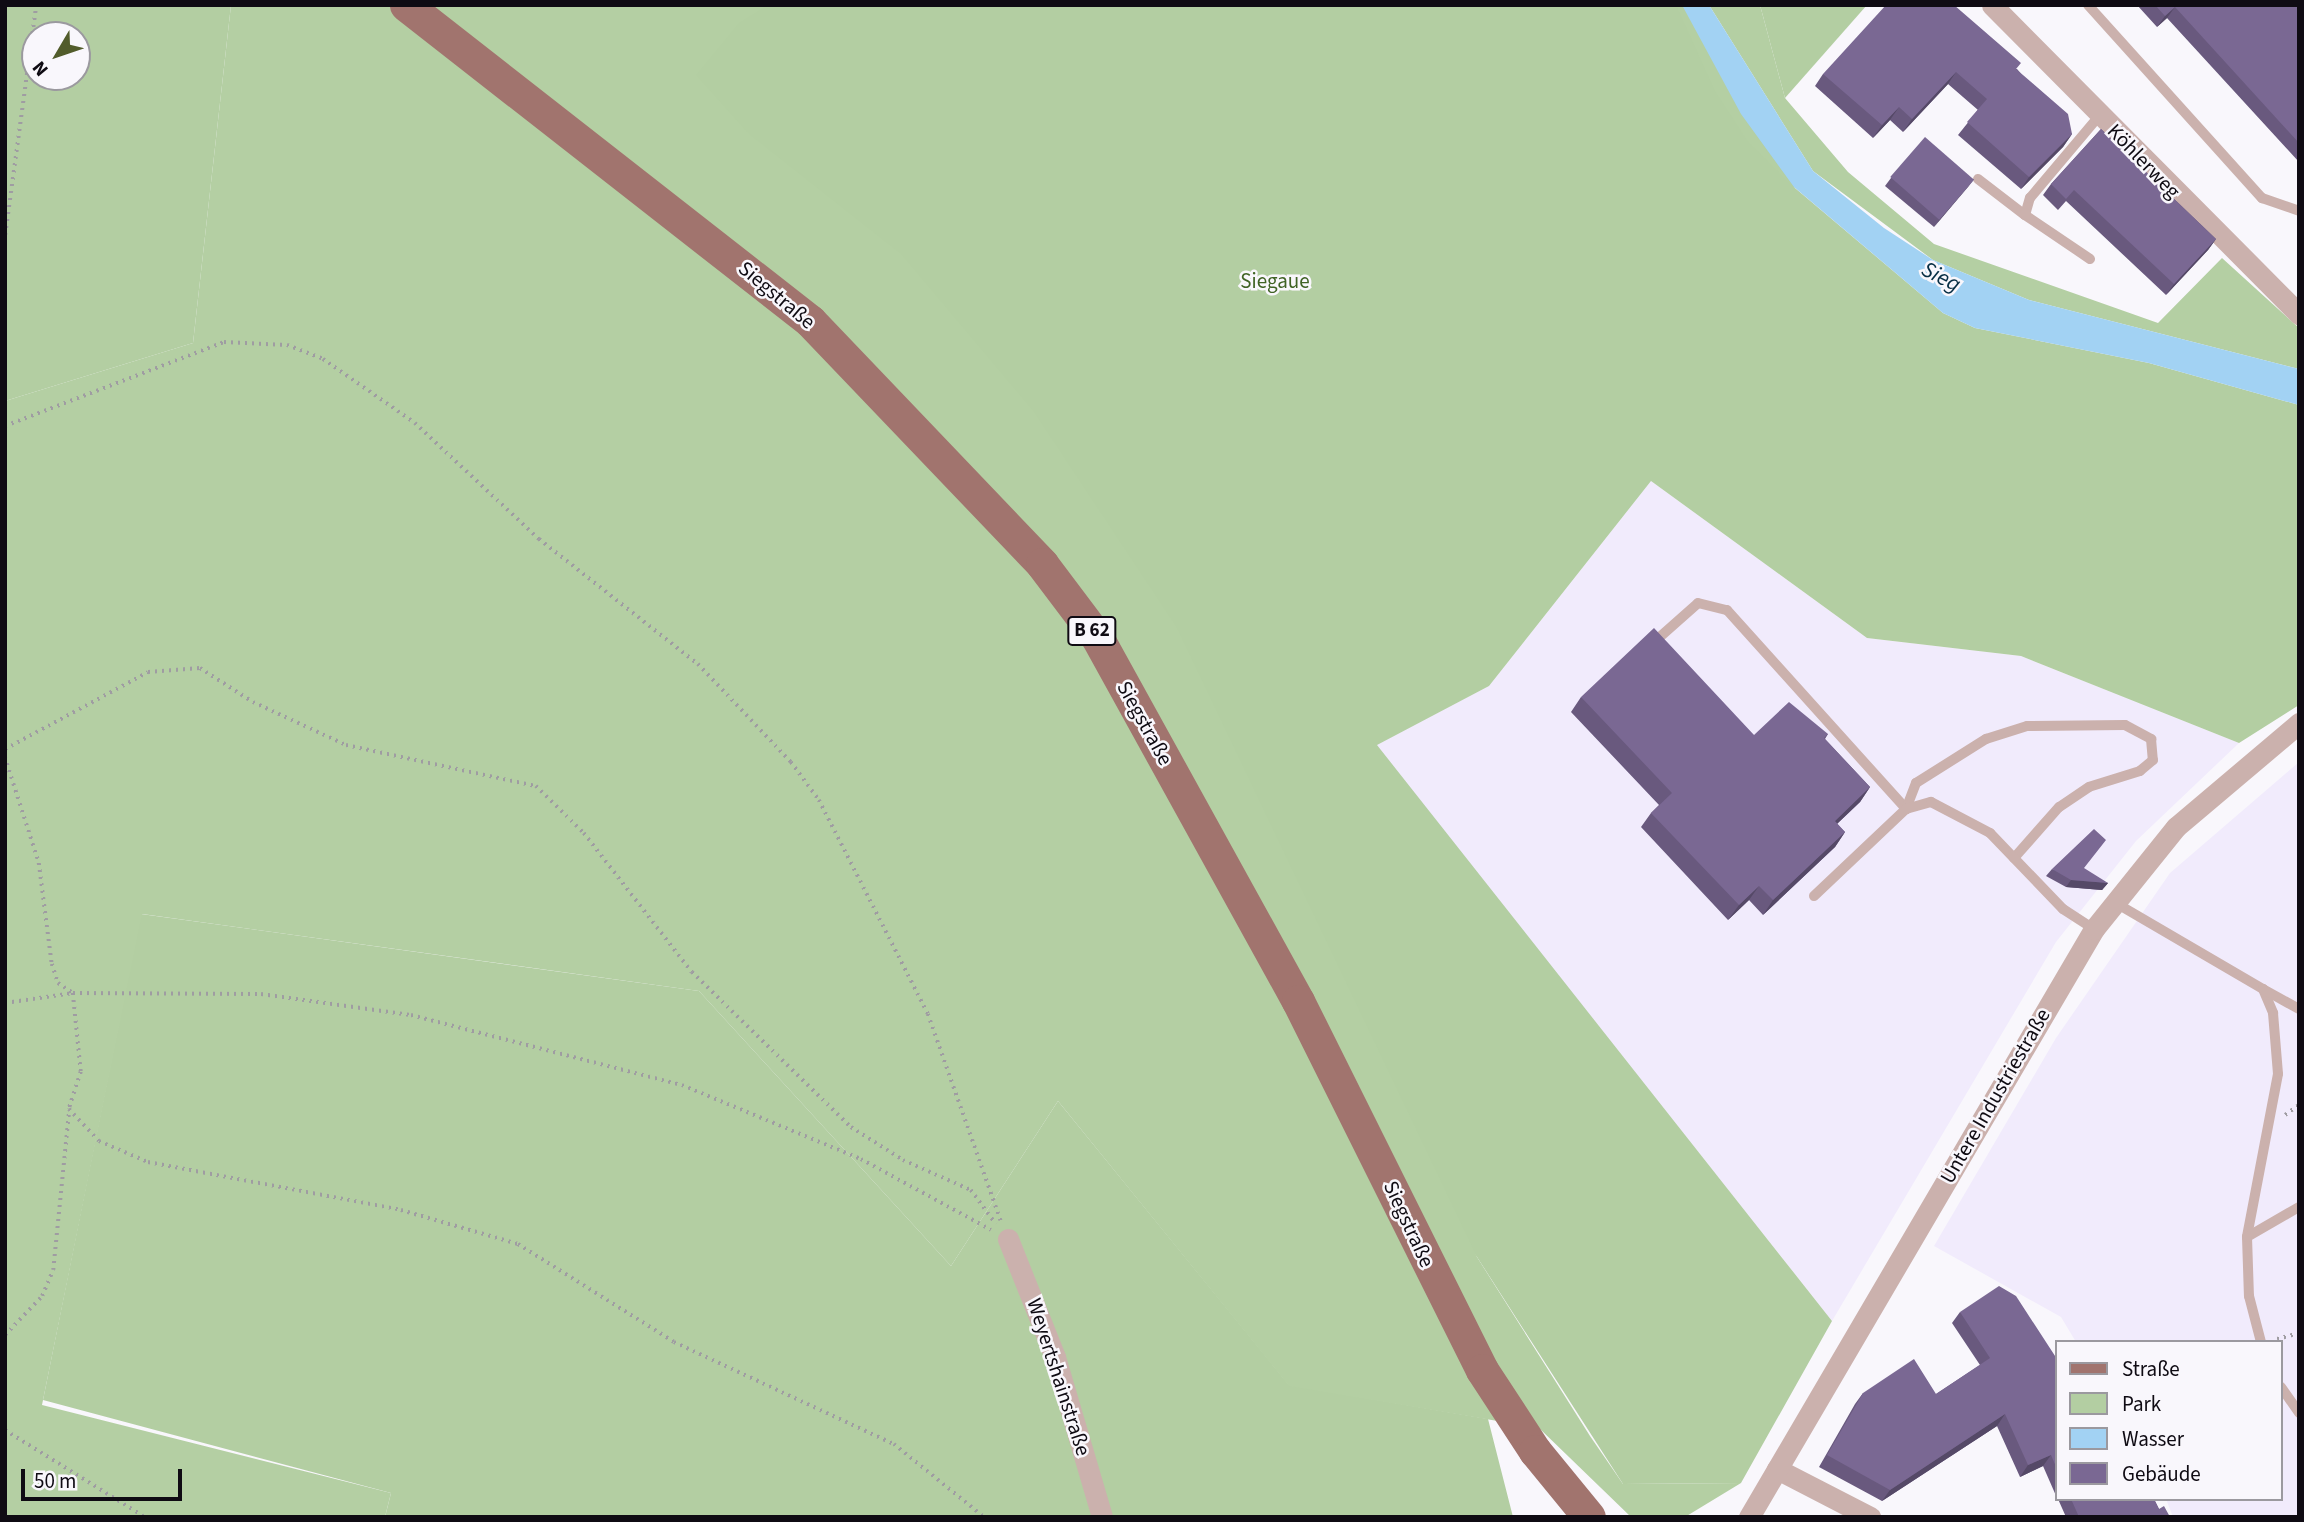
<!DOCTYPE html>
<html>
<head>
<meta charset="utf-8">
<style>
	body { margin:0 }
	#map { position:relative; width:2304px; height:1522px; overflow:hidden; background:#f9f7fc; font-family:"Source Sans 3",sans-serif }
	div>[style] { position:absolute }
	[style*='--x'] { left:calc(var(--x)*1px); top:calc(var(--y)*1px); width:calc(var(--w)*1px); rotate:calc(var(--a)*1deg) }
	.commercial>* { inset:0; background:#f1ebfc }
	.green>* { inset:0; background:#b3cea2 }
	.forest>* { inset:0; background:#b4cfa3 }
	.water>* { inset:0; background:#a2d2f3 }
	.path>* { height:3.5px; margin-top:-1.75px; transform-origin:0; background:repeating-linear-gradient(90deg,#9f9ca2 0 2px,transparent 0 7px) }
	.lane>* { height:10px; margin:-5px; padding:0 5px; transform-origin:5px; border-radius:5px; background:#cbb1ad }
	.street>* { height:21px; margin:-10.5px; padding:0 10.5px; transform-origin:10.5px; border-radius:10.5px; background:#cbb1ad }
	.primary>* { height:33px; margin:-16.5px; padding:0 16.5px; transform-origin:16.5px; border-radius:16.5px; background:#a1746e }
	.wall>* { inset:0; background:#69597e }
	.shaded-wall>* { inset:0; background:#554967 }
	.building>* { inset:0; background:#7a6893; transform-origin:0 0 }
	span { translate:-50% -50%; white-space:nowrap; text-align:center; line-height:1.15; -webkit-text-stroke:5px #f9f7fc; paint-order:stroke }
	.shield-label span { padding:2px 5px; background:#f9f7fc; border:2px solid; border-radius:5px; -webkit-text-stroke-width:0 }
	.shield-label { font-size:19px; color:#0f0b13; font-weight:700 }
	.street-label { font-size:21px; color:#0f0b13 }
	.park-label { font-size:21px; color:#406325 }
	.water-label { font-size:23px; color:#062e44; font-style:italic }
	.frame { position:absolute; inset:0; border:7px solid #0f0b13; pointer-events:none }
	.legend { position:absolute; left:2055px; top:1340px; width:228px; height:161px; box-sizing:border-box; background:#f9f7fc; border:2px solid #9b999f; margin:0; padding:9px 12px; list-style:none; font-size:21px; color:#0f0b13 }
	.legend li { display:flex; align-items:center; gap:14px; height:35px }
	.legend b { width:35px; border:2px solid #9b999f }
	.north { position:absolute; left:21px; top:21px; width:70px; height:70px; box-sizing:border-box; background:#f9f7fc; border:2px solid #9b999f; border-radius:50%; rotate:231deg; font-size:19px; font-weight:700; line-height:28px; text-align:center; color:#0f0b13 }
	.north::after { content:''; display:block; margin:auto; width:24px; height:32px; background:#525c2b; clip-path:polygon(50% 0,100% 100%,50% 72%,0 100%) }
	.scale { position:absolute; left:21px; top:1469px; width:161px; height:32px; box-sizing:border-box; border:4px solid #0f0b13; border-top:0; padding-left:9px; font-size:21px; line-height:24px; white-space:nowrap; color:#0f0b13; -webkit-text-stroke:5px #f9f7fc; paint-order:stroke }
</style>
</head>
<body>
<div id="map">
	<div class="commercial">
		<i style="clip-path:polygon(1651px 481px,1867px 638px,2021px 656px,2239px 743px,2136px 841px,2056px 942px,1832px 1321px,1376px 745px,1489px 686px)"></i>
		<i style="clip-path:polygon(2299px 762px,2299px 1517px,2173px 1517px,2166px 1499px,2281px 1499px,2281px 1342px,2076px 1342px,2061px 1317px,1934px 1246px,2056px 1038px,2170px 873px)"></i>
	</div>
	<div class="green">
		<i style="clip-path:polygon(evenodd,5px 5px,231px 5px,193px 343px,5px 401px,5px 5px,35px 35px,77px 35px,77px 77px,35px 77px,35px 35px)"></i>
		<i style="clip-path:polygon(539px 5px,1709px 5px,1795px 188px,1943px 313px,1975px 328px,2149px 363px,2299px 405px,2299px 705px,2239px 743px,2021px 656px,1867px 638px,1651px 481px,1489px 686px,1377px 745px,1832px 1321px,1741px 1483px,1623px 1484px,1477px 1257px)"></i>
		<i style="clip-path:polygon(1760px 5px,1867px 5px,1785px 98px)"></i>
		<i style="clip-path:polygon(141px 914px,699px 991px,951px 1266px,1058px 1101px,1289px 1385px,1488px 1419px,1513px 1517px,385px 1517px,391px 1493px,43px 1400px)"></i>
	</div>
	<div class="forest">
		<i style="clip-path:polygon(231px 5px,768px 5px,739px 23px,696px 75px,749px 134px,901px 254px,1034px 412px,1177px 628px,1477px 1257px,1590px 1436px,1623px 1484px,1741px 1483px,1685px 1517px,1631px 1517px,1539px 1428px,1289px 1386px,1058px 1101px,951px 1266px,699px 991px,142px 914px,42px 1405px,391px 1493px,385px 1517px,5px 1517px,5px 401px,193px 343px)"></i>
		<i style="clip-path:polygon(1676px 5px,1683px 5px,1741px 114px,1793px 187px,1747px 140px,1715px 91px)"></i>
		<i style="clip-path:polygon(1709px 5px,1760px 5px,1785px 98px,1848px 172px,1934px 244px,2158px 323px,2222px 258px,2299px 328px,2299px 369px,2029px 300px,1933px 260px,1813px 171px)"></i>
	</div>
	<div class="water">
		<i style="clip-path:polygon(1682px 5px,1709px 5px,1813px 171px,1884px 228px,1933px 260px,2029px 300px,2299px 369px,2299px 405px,2149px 363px,1975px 328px,1943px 313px,1794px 187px,1741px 114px)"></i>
	</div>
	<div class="path">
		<i style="--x:5;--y:235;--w:232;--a:-82.3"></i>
		<i style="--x:5;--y:426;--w:235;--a:-21"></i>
		<i style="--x:224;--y:342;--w:63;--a:2.7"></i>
		<i style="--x:287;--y:345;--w:39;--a:21"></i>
		<i style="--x:323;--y:359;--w:112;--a:34.8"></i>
		<i style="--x:415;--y:423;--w:170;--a:43.1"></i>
		<i style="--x:539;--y:539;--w:202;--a:38.2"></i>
		<i style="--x:698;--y:664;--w:135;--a:46.5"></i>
		<i style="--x:791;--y:762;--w:47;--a:53.6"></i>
		<i style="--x:819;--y:800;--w:240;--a:63"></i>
		<i style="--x:928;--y:1014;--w:219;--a:70.6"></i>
		<i style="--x:5;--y:749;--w:162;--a:-28.3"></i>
		<i style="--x:148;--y:672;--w:52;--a:-4.4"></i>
		<i style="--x:200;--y:668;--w:63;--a:32.7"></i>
		<i style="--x:253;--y:702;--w:102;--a:24.8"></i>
		<i style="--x:346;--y:745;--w:194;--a:12.2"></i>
		<i style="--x:536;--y:786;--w:67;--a:44.4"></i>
		<i style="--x:584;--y:833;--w:176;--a:52.2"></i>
		<i style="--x:692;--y:972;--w:222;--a:44.3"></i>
		<i style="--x:851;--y:1127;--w:62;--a:32.4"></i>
		<i style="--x:903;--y:1160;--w:74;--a:23.8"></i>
		<i style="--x:971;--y:1190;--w:42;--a:53.7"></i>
		<i style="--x:5;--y:757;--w:111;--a:72.2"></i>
		<i style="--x:39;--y:863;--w:102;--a:82.7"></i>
		<i style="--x:52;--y:964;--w:20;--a:72"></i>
		<i style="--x:58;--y:983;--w:18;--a:34"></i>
		<i style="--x:73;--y:993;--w:79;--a:84.2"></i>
		<i style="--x:81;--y:1072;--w:39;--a:108"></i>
		<i style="--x:69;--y:1109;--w:44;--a:46.8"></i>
		<i style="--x:99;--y:1141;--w:53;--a:23.2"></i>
		<i style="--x:148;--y:1162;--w:258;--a:10.7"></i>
		<i style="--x:401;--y:1210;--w:122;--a:16.2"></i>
		<i style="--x:518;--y:1244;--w:184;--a:32.1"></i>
		<i style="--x:674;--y:1342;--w:242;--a:24.9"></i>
		<i style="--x:894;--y:1444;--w:116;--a:39"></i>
		<i style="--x:5;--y:1003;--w:69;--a:-8.4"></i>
		<i style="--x:73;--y:993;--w:188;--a:0.3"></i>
		<i style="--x:261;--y:994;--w:151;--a:8"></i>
		<i style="--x:411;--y:1015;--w:280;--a:14.5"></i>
		<i style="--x:682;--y:1085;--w:194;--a:22.5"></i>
		<i style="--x:861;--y:1159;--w:148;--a:28.6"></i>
		<i style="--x:2285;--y:1115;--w:17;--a:-36"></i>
		<i style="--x:5;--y:1335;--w:54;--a:-46.5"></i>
		<i style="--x:42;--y:1296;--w:28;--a:-67"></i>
		<i style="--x:53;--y:1270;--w:162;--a:-84.3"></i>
		<i style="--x:2277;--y:1339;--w:23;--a:-15"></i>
		<i style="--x:5;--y:1430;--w:165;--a:31.9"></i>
	</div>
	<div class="lane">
		<i style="--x:2088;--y:5;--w:260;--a:48"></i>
		<i style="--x:2262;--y:198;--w:39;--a:19"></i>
		<i style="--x:1978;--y:179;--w:59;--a:37.5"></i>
		<i style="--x:2090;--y:259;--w:78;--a:-145.9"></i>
		<i style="--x:2025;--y:215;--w:18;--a:-74"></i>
		<i style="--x:2030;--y:198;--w:109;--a:-49.9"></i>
		<i style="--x:1653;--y:643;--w:60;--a:-41.6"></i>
		<i style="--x:1698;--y:603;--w:30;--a:14"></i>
		<i style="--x:1727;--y:610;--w:268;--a:48"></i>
		<i style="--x:1906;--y:809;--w:28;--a:-69"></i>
		<i style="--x:1916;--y:783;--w:83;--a:-32.2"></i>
		<i style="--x:1986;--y:739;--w:43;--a:-17.6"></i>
		<i style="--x:2027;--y:726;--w:98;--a:-0.6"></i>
		<i style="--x:2125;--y:725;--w:30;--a:28"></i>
		<i style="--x:2151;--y:739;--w:21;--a:85"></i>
		<i style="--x:2153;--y:760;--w:17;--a:140"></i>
		<i style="--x:2140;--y:771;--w:53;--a:162.6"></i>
		<i style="--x:2089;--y:787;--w:36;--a:146"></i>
		<i style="--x:2059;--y:807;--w:68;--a:131.4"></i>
		<i style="--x:1814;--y:896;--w:127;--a:-43.4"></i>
		<i style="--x:1906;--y:809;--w:26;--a:-16"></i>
		<i style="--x:1931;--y:802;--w:67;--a:27.7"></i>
		<i style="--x:1990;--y:833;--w:105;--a:46.2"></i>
		<i style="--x:2063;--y:909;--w:37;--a:33"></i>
		<i style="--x:2114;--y:902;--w:173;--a:30.3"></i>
		<i style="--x:2263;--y:989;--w:26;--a:67"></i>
		<i style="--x:2273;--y:1013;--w:61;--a:85.3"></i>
		<i style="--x:2278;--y:1074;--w:166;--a:100.8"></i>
		<i style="--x:2247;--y:1237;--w:59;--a:88.1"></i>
		<i style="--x:2249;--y:1296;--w:48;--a:75.4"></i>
		<i style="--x:2263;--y:989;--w:41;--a:29.1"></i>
		<i style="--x:2247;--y:1237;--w:60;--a:-30"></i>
		<i style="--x:2281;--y:1387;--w:32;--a:55"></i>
	</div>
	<div class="street">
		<i style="--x:1992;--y:5;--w:436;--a:45.2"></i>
		<i style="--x:1008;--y:1239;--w:127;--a:68.3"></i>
		<i style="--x:1055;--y:1357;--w:167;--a:73.6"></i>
		<i style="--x:1777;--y:1469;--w:105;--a:27.3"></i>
		<i style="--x:1749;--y:1517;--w:682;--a:-59.6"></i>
		<i style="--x:2094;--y:929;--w:131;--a:-51.2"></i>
		<i style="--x:2176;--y:827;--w:161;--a:-40.2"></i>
	</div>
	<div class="primary">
		<i style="--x:406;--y:5;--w:513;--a:38.03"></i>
		<i style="--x:810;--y:321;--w:336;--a:46.3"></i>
		<i style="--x:1042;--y:564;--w:91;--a:53"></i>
		<i style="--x:1097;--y:637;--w:416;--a:61.1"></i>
		<i style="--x:1298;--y:1001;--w:412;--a:63.5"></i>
		<i style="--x:1482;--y:1370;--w:97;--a:56.8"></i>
		<i style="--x:1535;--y:1451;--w:85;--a:50.7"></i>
	</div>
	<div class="wall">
		<i style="clip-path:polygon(2137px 5px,2299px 5px,2299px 162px,2167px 18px,2157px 27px)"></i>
		<i style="clip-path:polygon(2017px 69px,2072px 134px,2063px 147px,2021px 189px,1958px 135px,1978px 110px,1948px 84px,1903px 132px,1890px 120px,1873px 138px,1815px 86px,1823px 74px)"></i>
		<i style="clip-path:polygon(2101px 129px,2216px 239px,2208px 250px,2166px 295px,2066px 201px,2058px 210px,2043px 195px,2051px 184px)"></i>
		<i style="clip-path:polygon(1891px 178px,1974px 179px,1934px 227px,1885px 186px)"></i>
		<i style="clip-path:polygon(1581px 697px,1754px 735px,1828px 734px,1825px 739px,1870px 787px,1860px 802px,1837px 824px,1845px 832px,1835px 847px,1763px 915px,1749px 900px,1728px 920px,1641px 827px,1651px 813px,1659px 805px,1571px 712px)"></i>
		<i style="clip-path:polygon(2052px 869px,2108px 883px,2102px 890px,2066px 887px,2046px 876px)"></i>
		<i style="clip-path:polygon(1960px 1312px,2057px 1359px,2057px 1498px,2043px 1466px,2020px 1477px,1997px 1426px,1882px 1501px,1819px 1467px,1855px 1404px,1863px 1393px,1936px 1394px,1980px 1365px,1952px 1323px)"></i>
		<i style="clip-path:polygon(2058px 1499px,2154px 1499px,2159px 1509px,2170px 1517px,2066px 1517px)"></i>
	</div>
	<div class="shaded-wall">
		<i style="clip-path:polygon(2175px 7px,2167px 18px,2157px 27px,2165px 16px)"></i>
		<i style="clip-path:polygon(1956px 72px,1948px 84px,1903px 132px,1912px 119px)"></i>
		<i style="clip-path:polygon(1899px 107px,1890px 120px,1873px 138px,1882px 125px)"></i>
		<i style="clip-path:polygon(2072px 134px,2063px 147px,2021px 189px,2029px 177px)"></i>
		<i style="clip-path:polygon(1974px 179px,1968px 187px,1934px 227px,1940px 219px)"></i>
		<i style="clip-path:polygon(2216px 239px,2208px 250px,2166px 295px,2174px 284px)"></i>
		<i style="clip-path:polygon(1870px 787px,1860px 802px,1824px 836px,1835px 821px)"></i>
		<i style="clip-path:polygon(1845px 832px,1835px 847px,1763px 915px,1773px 900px)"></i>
		<i style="clip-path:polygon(2071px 880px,2108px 883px,2102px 890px,2066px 887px)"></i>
		<i style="clip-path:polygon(1759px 886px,1749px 900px,1728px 920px,1739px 905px)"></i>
		<i style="clip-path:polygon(2005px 1414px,1997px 1426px,1882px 1501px,1890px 1490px)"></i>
		<i style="clip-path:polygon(2051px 1455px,2043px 1466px,2020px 1477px,2028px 1465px)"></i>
	</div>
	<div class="building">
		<i style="clip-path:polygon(1886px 5px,1954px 5px,2021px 63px,2016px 69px,2068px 114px,2072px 134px,2029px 177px,1967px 122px,1987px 99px,1956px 72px,1912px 119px,1899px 107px,1882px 125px,1823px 74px)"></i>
		<i style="clip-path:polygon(2155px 5px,2299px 5px,2299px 143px,2175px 7px,2165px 16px)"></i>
		<i style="clip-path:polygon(2101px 129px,2216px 239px,2174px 284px,2074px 190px,2066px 199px,2051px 184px)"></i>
		<i style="left:1925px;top:137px;width:65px;height:53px;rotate:41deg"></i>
		<i style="clip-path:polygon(1654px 628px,1754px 735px,1789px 702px,1828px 734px,1824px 738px,1870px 787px,1835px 821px,1845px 832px,1773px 900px,1759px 886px,1739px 905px,1651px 813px,1672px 793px,1581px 697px)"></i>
		<i style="clip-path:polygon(2094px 829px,2106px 840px,2084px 868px,2108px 883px,2071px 880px,2052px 869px)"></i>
		<i style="clip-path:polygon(1999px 1286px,2016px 1296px,2057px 1359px,2057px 1469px,2051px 1455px,2028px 1465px,2005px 1414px,1890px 1490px,1827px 1455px,1863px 1393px,1914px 1359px,1936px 1394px,1990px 1358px,1960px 1312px)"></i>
		<i style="clip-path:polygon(2071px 1499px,2154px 1499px,2159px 1509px,2164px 1506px,2170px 1517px,2079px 1517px)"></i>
	</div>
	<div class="shield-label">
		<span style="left:1092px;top:631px">B 62</span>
	</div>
	<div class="street-label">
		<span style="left:2144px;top:161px;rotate:46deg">Köhlerweg</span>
		<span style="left:777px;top:295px;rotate:40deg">Siegstraße</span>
		<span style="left:1145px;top:723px;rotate:61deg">Siegstraße</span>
		<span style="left:1995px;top:1096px;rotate:-60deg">Untere Industriestraße</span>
		<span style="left:1409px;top:1224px;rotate:65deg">Siegstraße</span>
		<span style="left:1059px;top:1377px;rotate:72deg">Weyertshainstraße</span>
	</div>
	<div class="park-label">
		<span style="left:1275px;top:281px">Siegaue</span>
	</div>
	<div class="water-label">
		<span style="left:1941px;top:277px;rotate:27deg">Sieg</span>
	</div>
	<div class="frame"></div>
	<ul class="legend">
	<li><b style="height:9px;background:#a1746e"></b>Straße</li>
	<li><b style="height:19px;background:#b3cea2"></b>Park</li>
	<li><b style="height:19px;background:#a2d2f3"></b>Wasser</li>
	<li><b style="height:19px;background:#7a6893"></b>Gebäude</li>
	</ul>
	<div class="north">N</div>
	<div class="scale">50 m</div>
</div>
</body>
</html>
